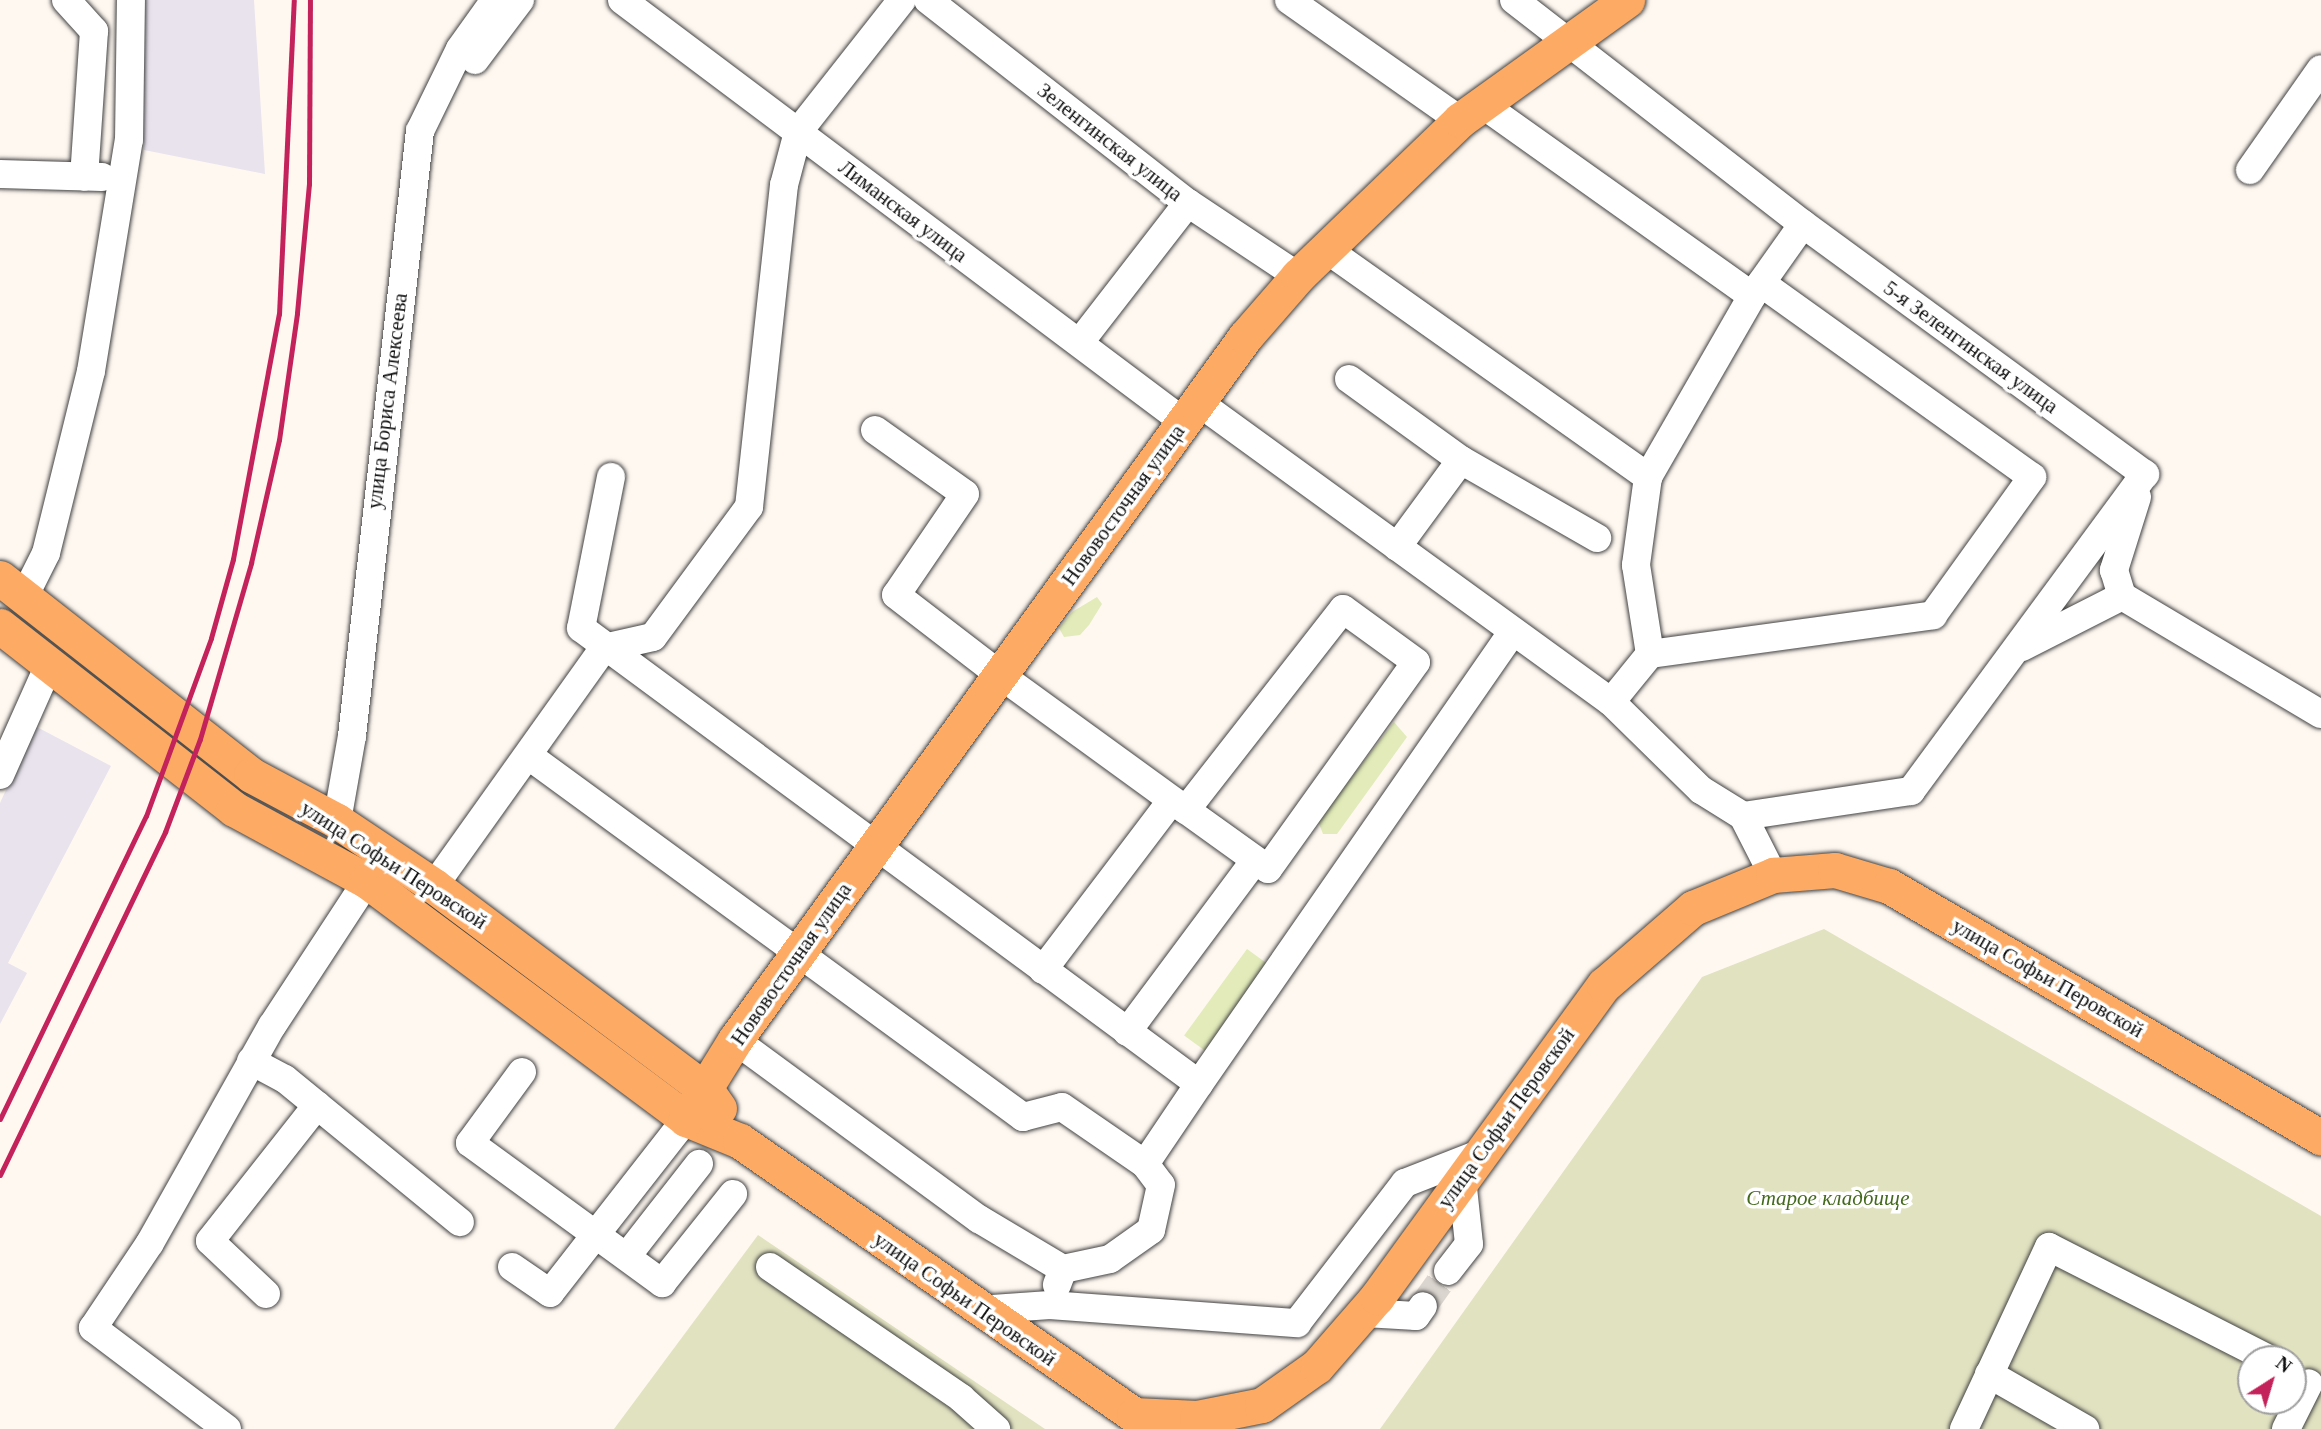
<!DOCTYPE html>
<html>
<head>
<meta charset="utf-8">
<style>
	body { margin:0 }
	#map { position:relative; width:2321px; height:1429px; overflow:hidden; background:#fff8f1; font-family:Georgia,serif }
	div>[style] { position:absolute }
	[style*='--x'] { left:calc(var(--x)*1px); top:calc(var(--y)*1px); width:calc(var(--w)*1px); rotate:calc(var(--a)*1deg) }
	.industrial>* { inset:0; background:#e9e3ee }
	.green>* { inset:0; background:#e2ebb9; transform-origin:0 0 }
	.cemetery>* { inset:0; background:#e1e2c0 }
	.minor-tunnel>* { height:28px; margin-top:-14px; transform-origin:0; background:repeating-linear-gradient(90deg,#dbd5cf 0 28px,transparent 0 42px) }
	.roads { filter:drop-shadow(0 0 2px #424242) drop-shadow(0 0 2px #424242) }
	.minor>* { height:28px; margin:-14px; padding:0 14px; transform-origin:14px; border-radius:14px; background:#fff }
	.major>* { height:35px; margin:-17.5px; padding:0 17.5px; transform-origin:17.5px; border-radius:17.5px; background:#fcaa64 }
	.rail>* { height:5px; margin:-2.5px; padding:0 2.5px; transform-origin:2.5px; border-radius:2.5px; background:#c4225a }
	span { translate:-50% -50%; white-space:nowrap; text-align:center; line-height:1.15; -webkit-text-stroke:7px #fff; paint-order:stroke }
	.street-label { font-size:21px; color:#0f0f0f }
	.park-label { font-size:21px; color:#43691c; font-style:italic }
	.north { position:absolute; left:2237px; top:1345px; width:70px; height:70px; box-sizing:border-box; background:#fff; border:2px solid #9f9f9f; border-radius:50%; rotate:37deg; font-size:19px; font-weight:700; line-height:28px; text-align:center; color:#0f0f0f }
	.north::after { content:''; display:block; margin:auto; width:24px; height:32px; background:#c4225a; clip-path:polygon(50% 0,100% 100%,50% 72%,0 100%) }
</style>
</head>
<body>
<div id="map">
	<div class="industrial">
		<i style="clip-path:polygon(144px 0,254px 0,265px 174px,144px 150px)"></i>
		<i style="clip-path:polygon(35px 726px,111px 766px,8px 963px,27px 973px,0 1024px,0 803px)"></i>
	</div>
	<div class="green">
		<i style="clip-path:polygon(1097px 597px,1102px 604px,1089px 625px,1080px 635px,1064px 637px,1059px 628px,1072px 612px)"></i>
		<i style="clip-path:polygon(1394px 722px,1407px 737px,1337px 834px,1323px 834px,1318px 821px)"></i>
		<i style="left:1247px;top:949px;width:26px;height:107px;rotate:36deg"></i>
	</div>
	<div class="cemetery">
		<i style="clip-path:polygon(evenodd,1824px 929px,2321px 1216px,2321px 1429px,1380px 1429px,1702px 977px,1824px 929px,2251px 1359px,2293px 1359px,2293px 1401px,2251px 1401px,2251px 1359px)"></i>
		<i style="clip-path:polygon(758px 1235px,1045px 1429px,614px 1429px)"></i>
	</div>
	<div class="minor-tunnel">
		<i style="--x:1423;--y:1306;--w:43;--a:-54.5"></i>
	</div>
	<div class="roads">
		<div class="minor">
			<i style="--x:66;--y:0;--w:42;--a:47.9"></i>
			<i style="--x:94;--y:31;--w:146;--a:93.9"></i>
			<i style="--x:622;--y:0;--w:703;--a:36.9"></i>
			<i style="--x:928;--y:0;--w:330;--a:38"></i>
			<i style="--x:1188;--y:203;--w:132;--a:33.6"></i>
			<i style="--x:1289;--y:0;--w:209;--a:35.1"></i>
			<i style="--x:1514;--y:0;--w:366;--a:37.8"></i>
			<i style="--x:1803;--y:224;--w:424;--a:36.2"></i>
			<i style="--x:475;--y:60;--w:75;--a:-53.1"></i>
			<i style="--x:1482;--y:104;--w:331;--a:35.4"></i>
			<i style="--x:2250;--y:170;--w:123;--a:-54.9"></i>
			<i style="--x:0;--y:174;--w:102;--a:1.7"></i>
			<i style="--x:1326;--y:249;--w:395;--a:35.3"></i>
			<i style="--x:1648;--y:477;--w:89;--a:97.8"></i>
			<i style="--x:1636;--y:565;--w:90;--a:81.1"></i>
			<i style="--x:1080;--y:342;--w:176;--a:-52.2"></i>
			<i style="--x:1349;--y:379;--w:138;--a:35.9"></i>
			<i style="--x:1461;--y:460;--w:157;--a:29.8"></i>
			<i style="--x:1198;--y:402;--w:510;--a:35.99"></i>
			<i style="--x:875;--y:430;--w:110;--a:35.4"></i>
			<i style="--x:965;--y:494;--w:122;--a:124.3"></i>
			<i style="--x:896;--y:595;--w:131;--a:37.6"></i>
			<i style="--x:1000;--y:675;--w:230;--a:36"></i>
			<i style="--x:1186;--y:810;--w:101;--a:35.7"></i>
			<i style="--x:1268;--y:869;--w:254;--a:-54.4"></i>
			<i style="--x:1416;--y:662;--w:90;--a:-144"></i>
			<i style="--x:1343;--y:609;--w:255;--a:128"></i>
			<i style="--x:611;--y:477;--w:154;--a:101.2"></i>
			<i style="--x:581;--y:628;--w:768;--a:36.42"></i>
			<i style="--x:1199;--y:1084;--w:551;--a:-55.27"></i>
			<i style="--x:1648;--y:477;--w:209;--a:-60.1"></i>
			<i style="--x:1752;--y:296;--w:88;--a:-54.7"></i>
			<i style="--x:2137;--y:497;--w:77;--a:107.5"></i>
			<i style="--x:2114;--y:570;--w:27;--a:73"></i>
			<i style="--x:2122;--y:596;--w:231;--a:30.7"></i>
			<i style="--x:1397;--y:547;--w:108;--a:-53.7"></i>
			<i style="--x:24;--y:597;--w:49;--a:-63.4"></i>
			<i style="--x:46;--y:553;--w:187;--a:-76.1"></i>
			<i style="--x:91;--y:371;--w:234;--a:-80.7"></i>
			<i style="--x:129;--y:140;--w:140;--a:-89.2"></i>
			<i style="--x:2022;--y:647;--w:112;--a:-27"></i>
			<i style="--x:529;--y:756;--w:612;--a:36.16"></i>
			<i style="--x:1023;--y:1117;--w:40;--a:-14.4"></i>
			<i style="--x:1062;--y:1107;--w:101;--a:34.5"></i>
			<i style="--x:1145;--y:1164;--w:26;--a:53"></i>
			<i style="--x:1161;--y:1185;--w:46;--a:102.5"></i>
			<i style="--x:1151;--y:1230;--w:50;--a:144.7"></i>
			<i style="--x:1110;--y:1259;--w:48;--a:168"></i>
			<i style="--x:0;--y:775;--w:120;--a:-66"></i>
			<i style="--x:1743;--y:816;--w:49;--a:-148.2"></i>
			<i style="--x:1701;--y:790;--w:126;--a:-135.6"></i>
			<i style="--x:1611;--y:702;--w:62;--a:-50.9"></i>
			<i style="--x:1650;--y:654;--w:286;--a:-7.8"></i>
			<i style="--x:1933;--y:615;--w:170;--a:-54.3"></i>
			<i style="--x:2032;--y:477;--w:333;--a:-144.4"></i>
			<i style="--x:337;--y:821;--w:86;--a:-80"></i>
			<i style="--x:352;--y:736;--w:609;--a:-83.59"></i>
			<i style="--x:420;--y:131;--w:91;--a:-64"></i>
			<i style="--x:460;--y:49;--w:60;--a:-54.5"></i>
			<i style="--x:1773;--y:875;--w:66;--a:-117"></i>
			<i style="--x:1743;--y:816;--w:170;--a:-8.5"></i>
			<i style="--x:1911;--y:791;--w:394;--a:-53.6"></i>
			<i style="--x:434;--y:886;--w:292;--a:-54.5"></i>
			<i style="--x:604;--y:648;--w:50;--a:-12.7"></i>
			<i style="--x:653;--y:637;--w:162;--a:-53.6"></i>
			<i style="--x:749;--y:507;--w:324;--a:-83.8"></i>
			<i style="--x:784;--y:185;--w:55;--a:-75.2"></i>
			<i style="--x:798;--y:132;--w:168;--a:-51.8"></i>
			<i style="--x:1043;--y:970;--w:213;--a:-52.8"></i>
			<i style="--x:1127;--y:1032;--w:214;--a:-53.3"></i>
			<i style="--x:735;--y:1040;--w:303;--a:36.3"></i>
			<i style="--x:979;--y:1219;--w:98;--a:30.8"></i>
			<i style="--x:1063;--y:1269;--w:17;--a:111"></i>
			<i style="--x:251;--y:1061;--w:38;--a:28"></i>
			<i style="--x:285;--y:1079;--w:226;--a:39.3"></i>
			<i style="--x:522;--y:1072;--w:88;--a:126.2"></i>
			<i style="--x:470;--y:1143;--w:238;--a:36.1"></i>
			<i style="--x:662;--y:1283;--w:114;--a:-51.4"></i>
			<i style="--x:1145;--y:1164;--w:97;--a:-56"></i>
			<i style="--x:627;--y:1256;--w:117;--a:-52"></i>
			<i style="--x:512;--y:1267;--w:46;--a:34.4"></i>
			<i style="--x:550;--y:1293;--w:221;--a:-52"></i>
			<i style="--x:770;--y:1267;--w:232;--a:34.4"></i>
			<i style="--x:961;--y:1398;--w:47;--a:41.5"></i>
			<i style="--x:1448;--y:1271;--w:34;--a:-52"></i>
			<i style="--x:1469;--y:1244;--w:65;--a:-96.1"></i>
			<i style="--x:266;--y:1294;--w:77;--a:-136.6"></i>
			<i style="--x:210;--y:1241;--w:173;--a:-51.8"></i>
			<i style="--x:978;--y:1310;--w:72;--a:-4"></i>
			<i style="--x:1050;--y:1305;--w:248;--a:4.2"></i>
			<i style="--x:1297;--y:1323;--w:177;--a:-52.4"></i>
			<i style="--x:1405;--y:1183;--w:79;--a:-21.4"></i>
			<i style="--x:1365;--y:1313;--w:51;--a:3.4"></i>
			<i style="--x:1416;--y:1316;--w:12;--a:-55"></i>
			<i style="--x:1989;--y:1374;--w:111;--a:29.8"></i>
			<i style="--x:227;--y:1429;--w:168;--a:-143"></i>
			<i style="--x:93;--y:1328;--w:102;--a:-56.2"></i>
			<i style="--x:150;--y:1243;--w:249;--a:-60.7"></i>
			<i style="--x:272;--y:1026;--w:173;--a:-56.8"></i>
			<i style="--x:1964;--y:1429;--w:201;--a:-65"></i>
			<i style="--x:2049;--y:1247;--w:247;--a:27"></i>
			<i style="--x:2286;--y:1429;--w:51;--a:-63.4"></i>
		</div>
		<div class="major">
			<i style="--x:0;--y:578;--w:319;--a:38.1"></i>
			<i style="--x:251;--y:775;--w:98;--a:28.1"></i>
			<i style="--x:337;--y:821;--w:117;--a:33.8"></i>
			<i style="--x:434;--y:886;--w:341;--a:36.9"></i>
			<i style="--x:707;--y:1091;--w:21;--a:55"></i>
			<i style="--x:0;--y:626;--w:297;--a:38"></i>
			<i style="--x:234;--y:809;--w:151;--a:28.4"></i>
			<i style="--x:367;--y:881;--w:398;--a:36.7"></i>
			<i style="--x:686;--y:1119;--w:58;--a:22.2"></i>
			<i style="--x:740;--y:1141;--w:480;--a:34.8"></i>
			<i style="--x:1134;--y:1415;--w:63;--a:2.7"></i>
			<i style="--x:1197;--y:1418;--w:66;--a:-11.3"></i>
			<i style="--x:1262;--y:1405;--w:67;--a:-35.3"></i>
			<i style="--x:1317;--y:1366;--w:91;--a:-49"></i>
			<i style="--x:1377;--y:1297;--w:386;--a:-54"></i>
			<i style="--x:1604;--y:985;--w:118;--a:-40.9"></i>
			<i style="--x:1693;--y:908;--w:87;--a:-22.4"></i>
			<i style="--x:1773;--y:875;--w:62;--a:-4.6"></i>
			<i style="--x:1835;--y:870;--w:56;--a:16.5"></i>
			<i style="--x:1889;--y:886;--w:500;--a:30.2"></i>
			<i style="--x:686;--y:1119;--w:93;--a:-58.2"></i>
			<i style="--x:735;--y:1040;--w:869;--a:-54.04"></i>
			<i style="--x:1245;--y:337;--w:81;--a:-49"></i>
			<i style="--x:1298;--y:276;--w:225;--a:-43.9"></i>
			<i style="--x:1460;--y:120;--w:206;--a:-35.7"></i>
		</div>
	</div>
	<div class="rail">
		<i style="--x:0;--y:1119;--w:336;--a:-64.3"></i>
		<i style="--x:146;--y:816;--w:189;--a:-69.9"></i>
		<i style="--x:211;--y:638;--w:82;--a:-74.4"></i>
		<i style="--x:233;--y:559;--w:249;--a:-79.4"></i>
		<i style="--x:279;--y:314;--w:314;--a:-87.3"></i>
		<i style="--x:0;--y:1175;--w:381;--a:-64.3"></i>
		<i style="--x:165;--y:832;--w:99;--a:-69.4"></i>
		<i style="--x:200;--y:739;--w:183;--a:-73.8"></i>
		<i style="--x:251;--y:563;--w:126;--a:-77.2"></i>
		<i style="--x:279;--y:440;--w:128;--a:-81.9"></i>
		<i style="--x:297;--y:313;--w:130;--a:-84.7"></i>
		<i style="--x:309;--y:184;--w:184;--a:-89.7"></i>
	</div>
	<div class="street-label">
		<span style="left:1110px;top:142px;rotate:38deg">Зеленгинская улица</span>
		<span style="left:903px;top:211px;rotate:37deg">Лиманская улица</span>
		<span style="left:1971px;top:347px;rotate:36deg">5-я Зеленгинская улица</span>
		<span style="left:387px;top:401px;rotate:-83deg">улица Бориса Алексеева</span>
		<span style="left:1123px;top:505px;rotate:-54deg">Нововосточная улица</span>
		<span style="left:394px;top:865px;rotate:33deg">улица Софьи Перовской</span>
		<span style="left:791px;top:964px;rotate:-55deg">Нововосточная улица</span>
		<span style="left:2048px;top:978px;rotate:30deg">улица Софьи Перовской</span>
		<span style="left:1506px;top:1118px;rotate:-54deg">улица Софьи Перовской</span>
		<span style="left:965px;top:1299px;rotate:35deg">улица Софьи Перовской</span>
	</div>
	<div class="park-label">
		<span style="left:1828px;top:1198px">Старое кладбище</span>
	</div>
	<div class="north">N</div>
</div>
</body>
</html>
